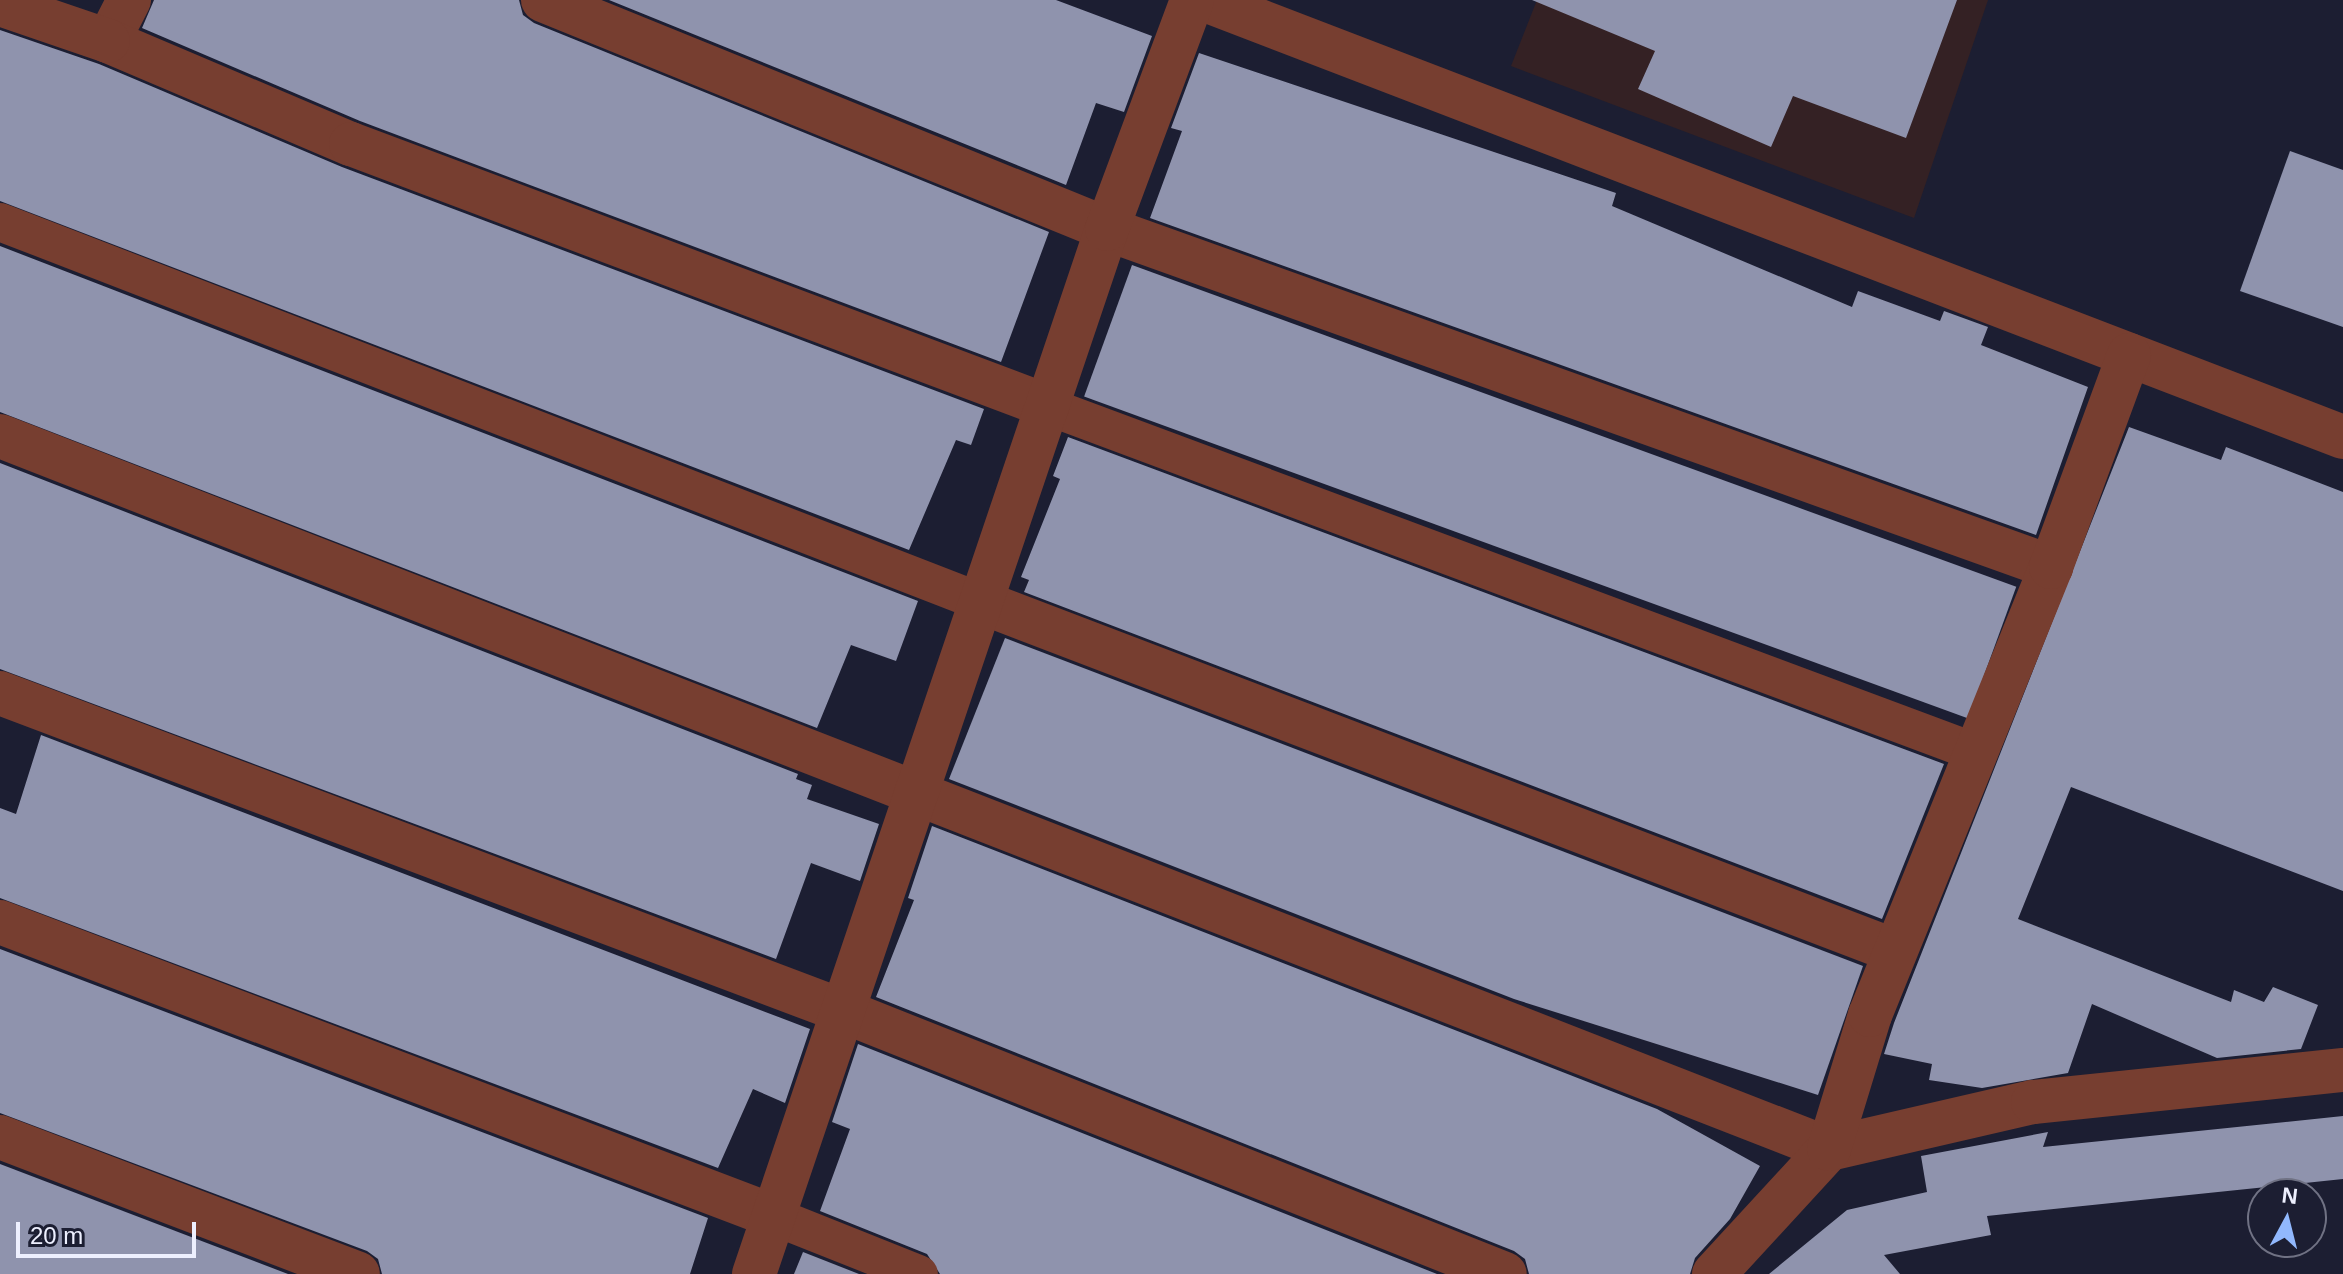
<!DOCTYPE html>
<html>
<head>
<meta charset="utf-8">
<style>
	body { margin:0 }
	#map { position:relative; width:2343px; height:1274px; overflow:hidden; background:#1c1e32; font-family:Helvetica,sans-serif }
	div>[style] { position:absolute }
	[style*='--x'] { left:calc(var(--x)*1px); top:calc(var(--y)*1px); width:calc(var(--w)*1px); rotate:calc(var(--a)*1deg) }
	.education>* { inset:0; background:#342124 }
	.building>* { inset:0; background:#8f93ad; transform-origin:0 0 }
	.pedestrian>* { height:38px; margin:-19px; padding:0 19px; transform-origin:19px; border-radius:19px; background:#773e30 }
	.minor>* { height:44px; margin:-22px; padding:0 22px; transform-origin:22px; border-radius:22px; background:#773e30 }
	.tertiary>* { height:44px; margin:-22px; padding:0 22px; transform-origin:22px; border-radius:22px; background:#773e30 }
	span { translate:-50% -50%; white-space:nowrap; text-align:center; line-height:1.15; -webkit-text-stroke:8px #1c1e32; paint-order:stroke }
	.north { position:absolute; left:2247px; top:1178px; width:80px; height:80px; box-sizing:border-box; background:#1c1e32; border:2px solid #707284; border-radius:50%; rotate:7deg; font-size:22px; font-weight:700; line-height:32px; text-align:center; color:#edeffe }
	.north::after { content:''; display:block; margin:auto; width:28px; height:36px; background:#91b8fd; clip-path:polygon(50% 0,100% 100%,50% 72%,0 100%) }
	.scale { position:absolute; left:16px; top:1222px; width:180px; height:36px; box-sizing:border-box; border:4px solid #edeffe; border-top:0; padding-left:10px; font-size:24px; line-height:28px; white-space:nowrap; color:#edeffe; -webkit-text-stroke:6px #1c1e32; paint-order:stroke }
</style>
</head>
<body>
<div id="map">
	<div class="education">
		<i style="clip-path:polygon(1537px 0,1988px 0,1914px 218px,1511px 66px)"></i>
	</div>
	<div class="building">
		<i style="clip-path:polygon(154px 0,519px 0,523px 15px,534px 23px,1049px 232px,1001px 362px,360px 121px,142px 28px)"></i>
		<i style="clip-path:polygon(609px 0,1056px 0,1152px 36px,1124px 112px,1096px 103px,1066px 185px)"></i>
		<i style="clip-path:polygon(1532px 0,1957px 0,1906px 138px,1793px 96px,1771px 147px,1638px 89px,1655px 51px)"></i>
		<i style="clip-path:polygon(0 30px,99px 64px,342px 167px,984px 409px,971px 445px,956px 440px,909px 550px,0 201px)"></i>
		<i style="clip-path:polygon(1199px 53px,1616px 193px,1612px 206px,1852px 307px,1858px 291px,1940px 321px,1944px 311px,1988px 327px,1981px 345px,2088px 387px,2036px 535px,1150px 218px,1182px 131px,1171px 128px)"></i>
		<i style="clip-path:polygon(2290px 151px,2343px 170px,2343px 327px,2240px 291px)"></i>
		<i style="clip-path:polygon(0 246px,918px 601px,896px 661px,851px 645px,817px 728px,0 412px)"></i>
		<i style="left:1132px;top:265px;width:941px;height:140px;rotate:20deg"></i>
		<i style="clip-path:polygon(2129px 427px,2221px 460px,2226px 447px,2343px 492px,2343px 891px,2071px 787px,2018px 919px,2231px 1002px,2234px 990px,2264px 1002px,2273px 987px,2318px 1005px,2301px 1049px,2217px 1058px,2092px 1004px,2068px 1073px,1982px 1088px,1929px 1080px,1932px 1064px,1884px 1054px,1894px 1023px)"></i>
		<i style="clip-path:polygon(1068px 437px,1944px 764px,1882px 919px,1024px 592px,1029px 580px,1021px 577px,1060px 479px,1053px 476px)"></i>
		<i style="clip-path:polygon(0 463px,798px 774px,796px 779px,812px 785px,807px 799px,879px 824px,860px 881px,811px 863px,776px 959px,0 669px)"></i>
		<i style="clip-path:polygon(1005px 638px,1863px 966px,1818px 1095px,1514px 999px,949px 779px)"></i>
		<i style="clip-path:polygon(41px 735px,810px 1029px,785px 1103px,753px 1089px,718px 1168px,0 898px,0 808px,16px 814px)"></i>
		<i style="clip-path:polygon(932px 826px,1657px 1109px,1760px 1166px,1730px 1219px,1695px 1258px,1690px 1274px,1529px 1274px,1525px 1259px,1514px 1251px,876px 997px,914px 900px,908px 898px)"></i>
		<i style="clip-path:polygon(0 949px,708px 1218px,690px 1274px,382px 1274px,378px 1259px,367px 1251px,0 1113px)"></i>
		<i style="clip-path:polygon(858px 1044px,1437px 1274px,940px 1274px,927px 1254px,820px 1211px,850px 1129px,832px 1122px)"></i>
		<i style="clip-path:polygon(2343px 1116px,2343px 1179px,1987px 1216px,1991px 1235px,1884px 1255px,1900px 1274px,1769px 1274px,1847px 1210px,1927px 1192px,1921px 1156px,2048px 1132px,2043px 1147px)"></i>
		<i style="clip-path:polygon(0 1164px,288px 1274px,0 1274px)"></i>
		<i style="clip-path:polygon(803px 1252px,859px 1274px,794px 1274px)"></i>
	</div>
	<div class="pedestrian">
		<i style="--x:0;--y:222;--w:1052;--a:21.17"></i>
		<i style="--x:1047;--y:406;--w:990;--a:20.45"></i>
		<i style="--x:773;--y:1216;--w:157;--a:21.7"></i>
	</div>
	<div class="minor">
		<i style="--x:129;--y:0;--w:46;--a:117.1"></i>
		<i style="--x:108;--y:41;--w:264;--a:23"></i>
		<i style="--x:351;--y:144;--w:744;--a:20.63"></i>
		<i style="--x:543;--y:0;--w:609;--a:22.1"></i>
		<i style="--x:1107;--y:229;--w:1003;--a:19.7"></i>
		<i style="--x:1205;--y:0;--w:1219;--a:21.01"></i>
		<i style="--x:0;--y:4;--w:114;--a:18.9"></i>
		<i style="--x:0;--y:436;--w:1963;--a:21.3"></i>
		<i style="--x:1829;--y:1149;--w:209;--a:-13"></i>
		<i style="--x:2033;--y:1102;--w:312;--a:-5.9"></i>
		<i style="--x:981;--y:602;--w:978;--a:20.9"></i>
		<i style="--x:0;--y:693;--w:901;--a:20.67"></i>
		<i style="--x:843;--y:1011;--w:712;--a:21.67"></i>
		<i style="--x:0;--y:922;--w:827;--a:20.82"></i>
		<i style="--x:0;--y:1137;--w:383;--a:20.9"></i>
		<i style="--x:1714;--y:1274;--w:170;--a:-47.4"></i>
		<i style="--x:1829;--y:1149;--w:140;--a:-73"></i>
		<i style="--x:1870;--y:1015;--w:483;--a:-68"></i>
		<i style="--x:2051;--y:567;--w:226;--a:-69.8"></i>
	</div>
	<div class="tertiary">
		<i style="--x:754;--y:1274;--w:1103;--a:-71.34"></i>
		<i style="--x:1107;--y:229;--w:244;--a:-69.6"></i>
	</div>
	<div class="north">N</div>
	<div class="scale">20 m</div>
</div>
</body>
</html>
